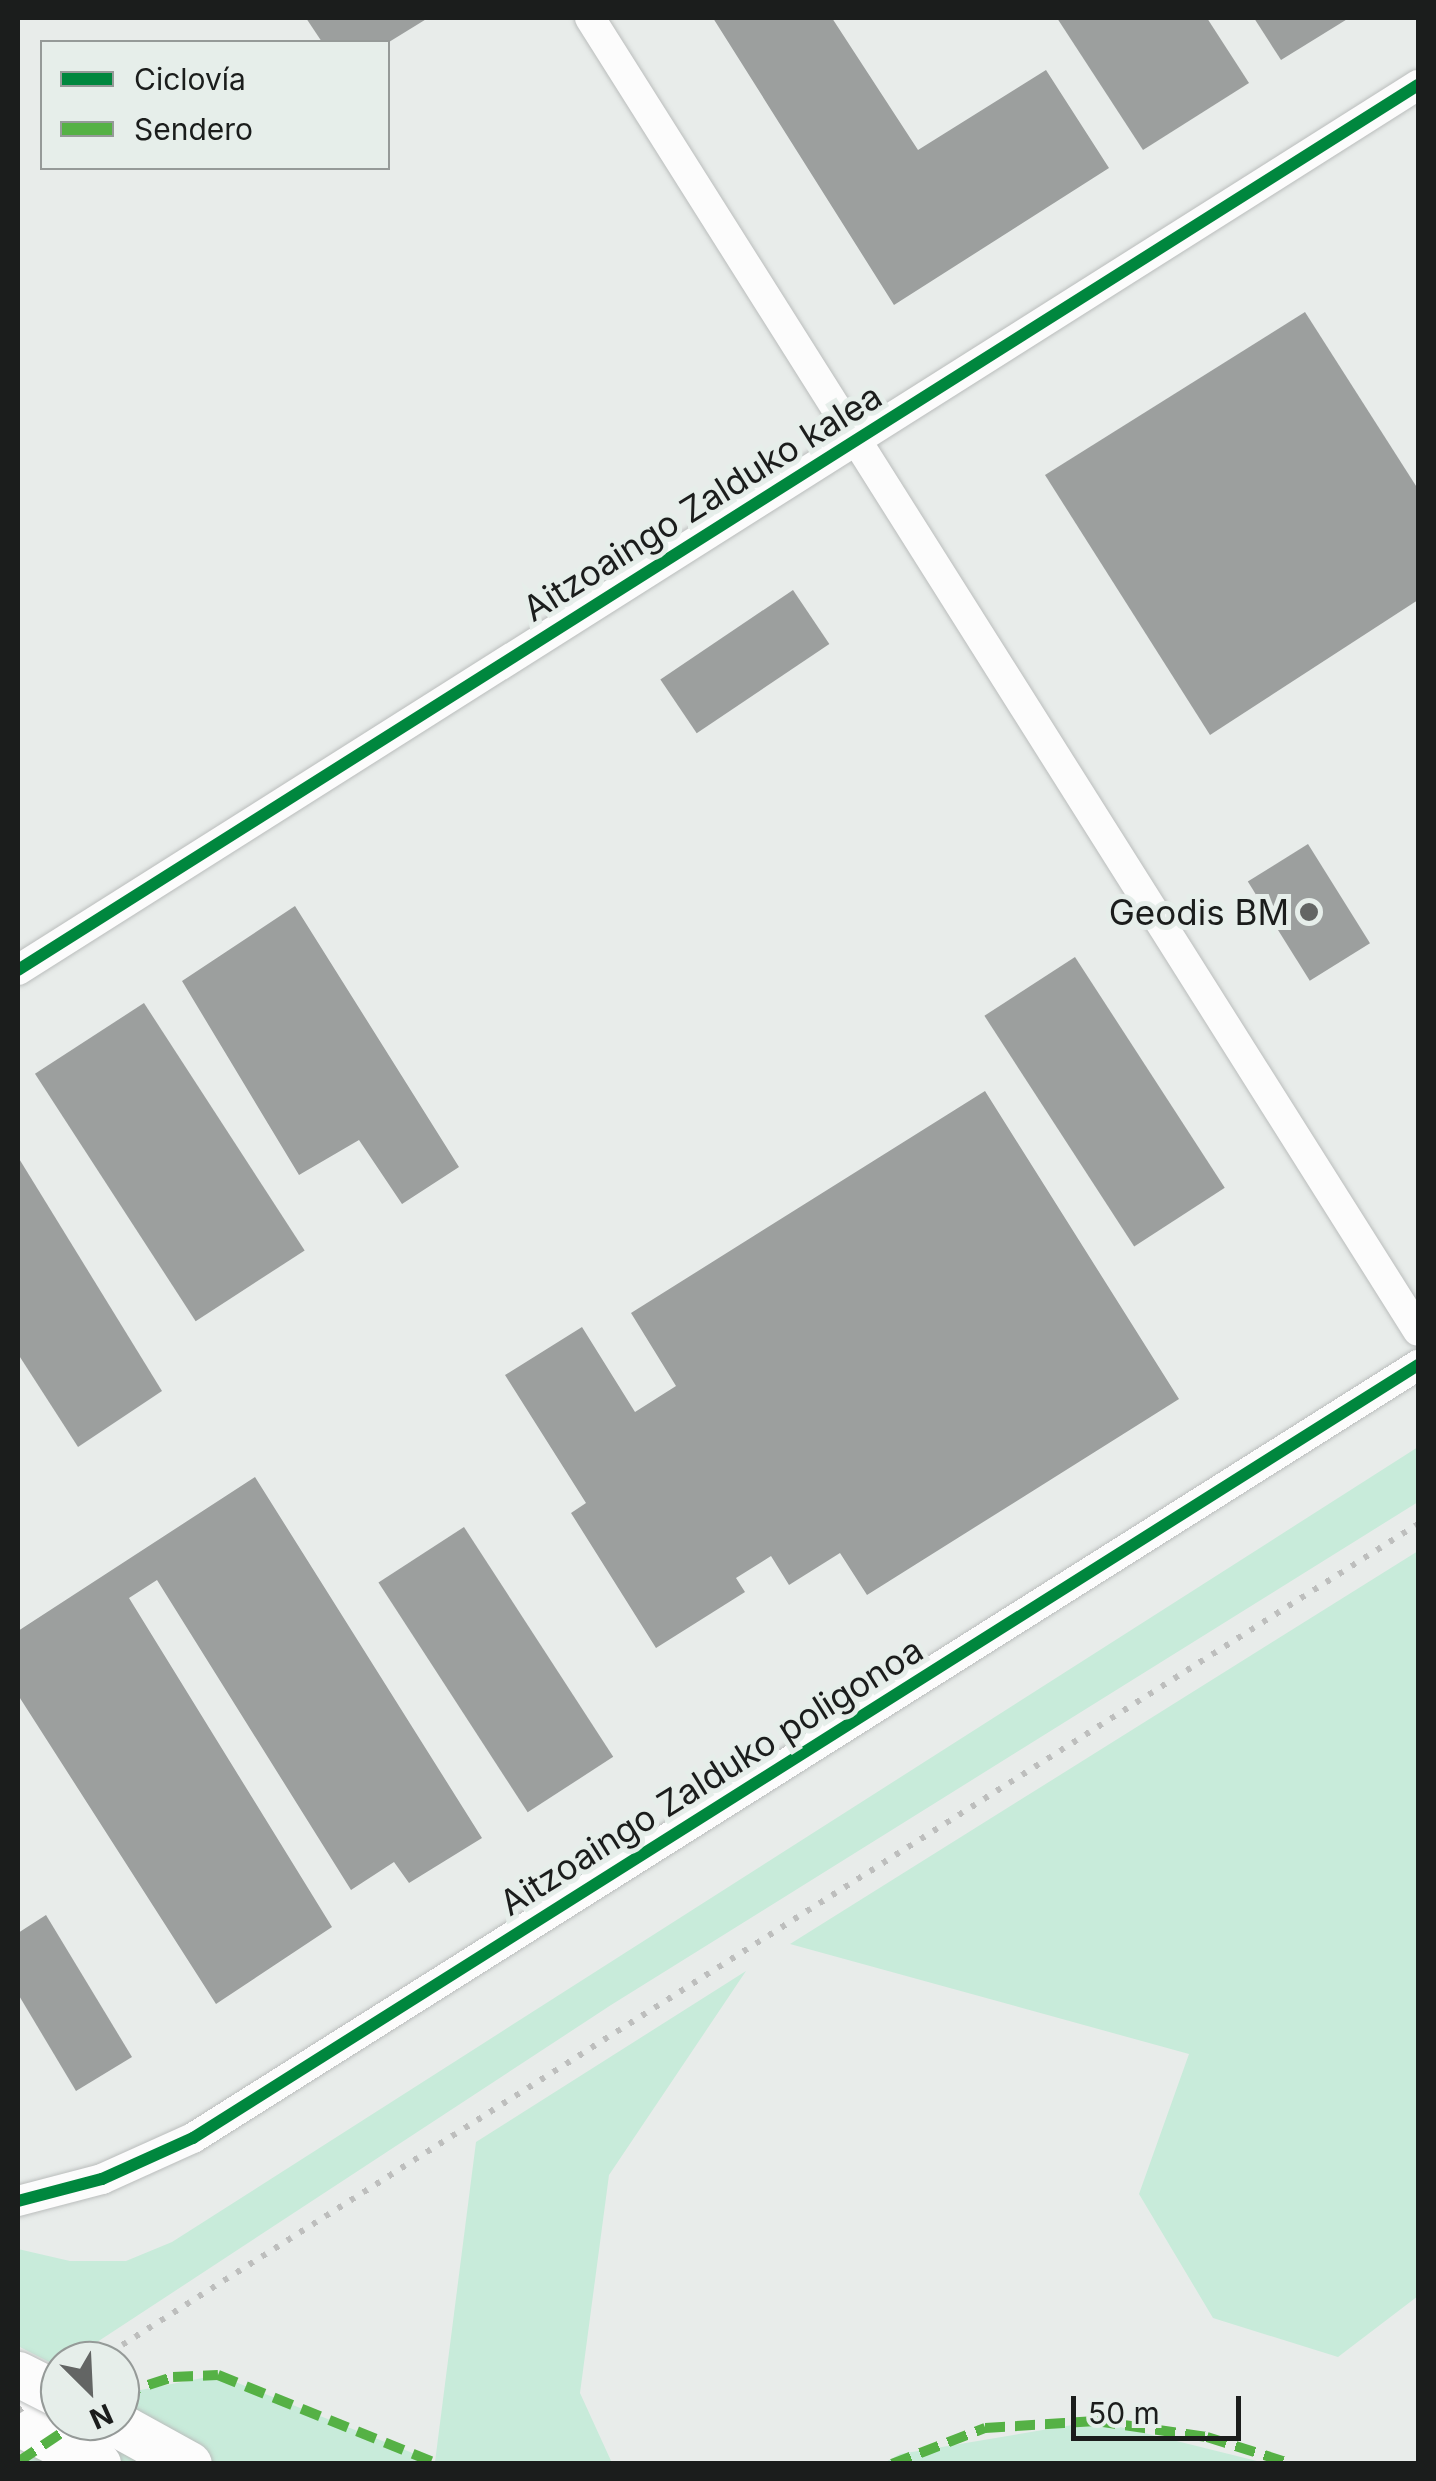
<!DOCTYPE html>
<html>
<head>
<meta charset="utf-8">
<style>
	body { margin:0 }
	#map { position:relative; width:1436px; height:2481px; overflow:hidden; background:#e8ecea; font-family:Inter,sans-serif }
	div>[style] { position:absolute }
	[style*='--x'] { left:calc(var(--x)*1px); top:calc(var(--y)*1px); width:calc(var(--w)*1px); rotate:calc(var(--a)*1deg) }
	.green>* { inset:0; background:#c8ebda }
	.building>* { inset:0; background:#9c9f9e; transform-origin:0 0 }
	.roads { filter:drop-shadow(0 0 2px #babdbc) drop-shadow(0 0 2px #babdbc) }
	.minor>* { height:30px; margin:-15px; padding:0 15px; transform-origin:15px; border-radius:15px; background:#fcfcfc }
	.highway>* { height:45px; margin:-22.5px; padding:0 22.5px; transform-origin:22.5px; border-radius:22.5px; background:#fcfcfc }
	.rail>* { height:6px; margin-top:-3px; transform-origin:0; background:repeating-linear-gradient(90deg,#bdbebd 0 5px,transparent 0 15px) }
	.bridges { filter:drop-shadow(0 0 2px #babdbc) drop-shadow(0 0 2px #babdbc) }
	.highway-bridge>* { height:45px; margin:-22.5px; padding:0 22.5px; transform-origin:22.5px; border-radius:22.5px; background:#fcfcfc }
	.quiet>* { height:10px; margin-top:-5px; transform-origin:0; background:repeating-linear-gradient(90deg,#55b145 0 20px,transparent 0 30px) }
	.cycleway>* { height:12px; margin:-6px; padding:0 6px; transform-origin:6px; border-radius:6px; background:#00873e }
	.dots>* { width:28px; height:28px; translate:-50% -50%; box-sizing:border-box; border:5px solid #e6eeea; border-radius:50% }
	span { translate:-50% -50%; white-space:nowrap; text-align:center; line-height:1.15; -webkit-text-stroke:10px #e6eeea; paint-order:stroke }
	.street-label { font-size:35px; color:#1b1d1c }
	.poi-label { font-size:35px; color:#1b1d1c }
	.right { translate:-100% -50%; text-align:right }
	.frame { position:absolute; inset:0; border:20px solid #1b1d1c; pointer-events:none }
	.legend { position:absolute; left:40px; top:40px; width:350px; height:130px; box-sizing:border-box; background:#e6eeea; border:2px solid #959a98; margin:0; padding:12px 18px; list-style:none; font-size:30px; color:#1b1d1c }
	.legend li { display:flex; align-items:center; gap:20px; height:50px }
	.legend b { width:50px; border:2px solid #959a98 }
	.north { position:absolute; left:40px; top:2341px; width:100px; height:100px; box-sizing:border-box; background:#e6eeea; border:2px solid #959a98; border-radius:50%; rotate:156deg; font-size:28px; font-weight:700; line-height:40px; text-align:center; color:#1b1d1c }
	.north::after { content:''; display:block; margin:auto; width:35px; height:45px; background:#636564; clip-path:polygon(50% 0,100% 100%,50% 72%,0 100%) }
	.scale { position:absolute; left:1071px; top:2396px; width:170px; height:45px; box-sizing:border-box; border:5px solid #1b1d1c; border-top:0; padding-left:12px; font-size:30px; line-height:35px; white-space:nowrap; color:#1b1d1c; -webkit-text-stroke:8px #e6eeea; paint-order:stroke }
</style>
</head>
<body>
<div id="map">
	<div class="green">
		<i style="clip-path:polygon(1418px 1447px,1418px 1502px,611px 2005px,59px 2367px,18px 2346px,18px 2249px,70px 2261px,126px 2261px,172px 2242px)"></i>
		<i style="clip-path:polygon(1418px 1551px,1418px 2296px,1338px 2357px,1213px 2318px,1139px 2194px,1189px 2054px,790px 1944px)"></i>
		<i style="clip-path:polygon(746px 1971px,609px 2175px,580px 2393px,612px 2463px,18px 2464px,80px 2421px,120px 2421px,120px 2394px,218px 2375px,435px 2462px,476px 2142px)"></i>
		<i style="clip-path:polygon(1096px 2421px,1265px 2463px,884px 2463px,900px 2454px)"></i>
	</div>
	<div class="building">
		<i style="clip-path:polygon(306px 18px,428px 18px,389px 42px,322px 42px)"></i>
		<i style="clip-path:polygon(713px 18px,832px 18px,918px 150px,1046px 70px,1109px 168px,894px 305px)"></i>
		<i style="clip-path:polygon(1057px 18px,1207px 18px,1249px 83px,1143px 150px)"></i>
		<i style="clip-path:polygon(1254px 18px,1349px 18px,1281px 60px)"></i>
		<i style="clip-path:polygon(1305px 312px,1418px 489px,1418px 600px,1210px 735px,1045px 475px)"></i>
		<i style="left:793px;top:590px;width:65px;height:160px;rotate:56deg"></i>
		<i style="left:1308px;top:844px;width:117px;height:71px;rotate:58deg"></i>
		<i style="clip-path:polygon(295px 906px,459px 1167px,402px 1204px,359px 1140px,299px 1175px,182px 981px)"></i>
		<i style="left:1075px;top:957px;width:275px;height:108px;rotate:57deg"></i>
		<i style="left:144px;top:1003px;width:295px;height:130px;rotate:57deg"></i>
		<i style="clip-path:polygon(985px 1091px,1179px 1399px,867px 1595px,840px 1553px,789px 1585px,771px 1556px,736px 1578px,745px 1592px,656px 1648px,571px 1513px,586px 1503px,505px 1375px,582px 1327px,635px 1412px,676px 1386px,631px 1313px)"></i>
		<i style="clip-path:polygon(18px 1157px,162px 1391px,78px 1447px,18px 1354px)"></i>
		<i style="clip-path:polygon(255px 1477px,482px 1838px,409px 1883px,394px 1862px,351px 1890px,157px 1580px,129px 1598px,332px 1927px,216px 2004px,18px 1695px,18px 1631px)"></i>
		<i style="left:464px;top:1527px;width:274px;height:102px;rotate:57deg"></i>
		<i style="clip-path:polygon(46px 1915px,132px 2057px,76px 2091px,18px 1994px,18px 1933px)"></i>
	</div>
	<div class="roads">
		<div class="minor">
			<i style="--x:590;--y:18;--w:1552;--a:57.76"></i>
			<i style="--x:18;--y:970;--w:1656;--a:-32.3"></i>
			<i style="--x:18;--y:2201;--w:87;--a:-14.7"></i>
			<i style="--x:102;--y:2179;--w:100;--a:-24.3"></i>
			<i style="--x:193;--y:2138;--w:1449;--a:-32.25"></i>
		</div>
		<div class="highway">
			<i style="--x:111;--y:2421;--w:89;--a:28.9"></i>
			<i style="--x:18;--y:2423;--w:90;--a:27.1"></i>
		</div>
	</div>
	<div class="rail">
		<i style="--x:97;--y:2361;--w:1564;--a:-32.36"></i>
		<i style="--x:18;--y:2411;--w:50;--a:-32.7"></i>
	</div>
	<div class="bridges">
		<div class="highway-bridge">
			<i style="--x:18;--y:2374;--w:47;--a:26.6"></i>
		</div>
	</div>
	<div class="quiet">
		<i style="--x:120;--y:2394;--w:56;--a:-17.8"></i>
		<i style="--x:173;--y:2377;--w:45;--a:-2.5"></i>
		<i style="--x:218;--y:2375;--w:237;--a:22"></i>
		<i style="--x:18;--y:2462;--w:73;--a:-33.9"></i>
		<i style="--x:892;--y:2464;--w:100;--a:-21.2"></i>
		<i style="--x:985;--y:2428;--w:111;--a:-3.6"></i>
		<i style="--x:1096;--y:2421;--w:112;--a:8.2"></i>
		<i style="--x:1207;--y:2437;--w:89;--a:17.6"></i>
	</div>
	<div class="cycleway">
		<i style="--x:18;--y:970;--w:1656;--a:-32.3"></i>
		<i style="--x:18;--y:2201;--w:87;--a:-14.7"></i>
		<i style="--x:102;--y:2179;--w:100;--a:-24.3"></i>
		<i style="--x:193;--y:2138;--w:1449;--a:-32.25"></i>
	</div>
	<div class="dots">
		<i style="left:1309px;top:912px;background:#636564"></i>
	</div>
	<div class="street-label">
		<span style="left:702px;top:502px;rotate:-32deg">Aitzoaingo Zalduko kalea</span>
		<span style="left:711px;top:1776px;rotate:-32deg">Aitzoaingo Zalduko poligonoa</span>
	</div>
	<div class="poi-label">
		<span class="right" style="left:1289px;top:912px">Geodis BM</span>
	</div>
	<div class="frame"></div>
	<ul class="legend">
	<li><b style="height:12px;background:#00873e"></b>Ciclovía</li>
	<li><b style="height:12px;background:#55b145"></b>Sendero</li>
	</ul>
	<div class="north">N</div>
	<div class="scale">50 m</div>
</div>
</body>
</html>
